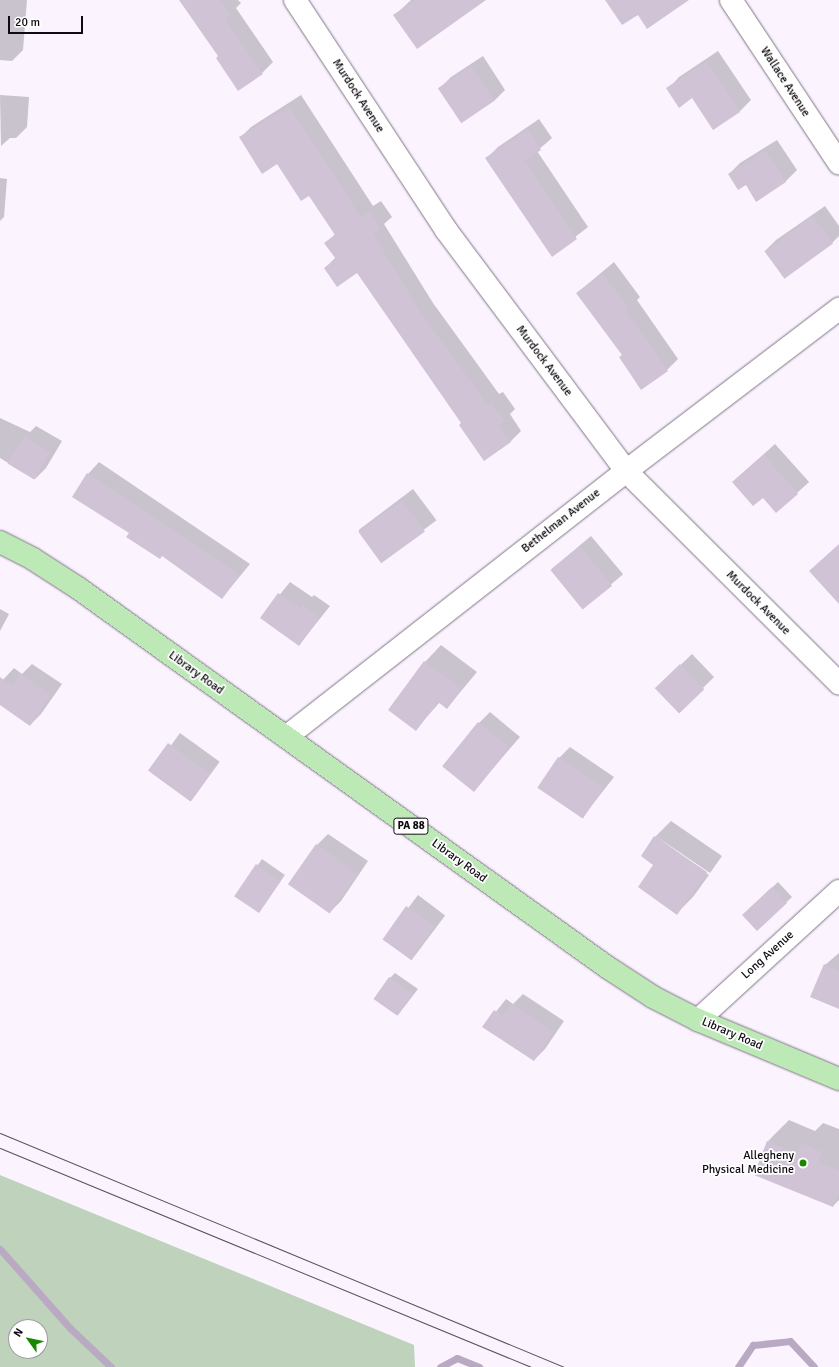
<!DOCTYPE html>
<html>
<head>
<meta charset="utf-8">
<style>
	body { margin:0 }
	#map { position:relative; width:839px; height:1367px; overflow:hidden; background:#fbf4ff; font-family:Signika,sans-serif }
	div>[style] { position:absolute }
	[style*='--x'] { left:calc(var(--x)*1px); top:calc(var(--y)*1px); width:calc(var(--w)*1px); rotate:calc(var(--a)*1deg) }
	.green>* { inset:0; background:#bfd2bc }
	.shadow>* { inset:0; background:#0003; transform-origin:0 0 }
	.stream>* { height:7px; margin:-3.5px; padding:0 3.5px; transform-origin:3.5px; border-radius:3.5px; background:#baa9c2 }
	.building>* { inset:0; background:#cfc3d5; transform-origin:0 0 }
	.roads { filter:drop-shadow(0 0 1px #807585) drop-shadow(0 0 1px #807585) }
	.minor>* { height:22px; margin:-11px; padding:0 11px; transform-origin:11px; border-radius:11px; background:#fff }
	.primary>* { height:22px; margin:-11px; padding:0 11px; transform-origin:11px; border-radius:11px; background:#bce9b5 }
	.tram>* { height:1px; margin:-0.5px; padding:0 0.5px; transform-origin:0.5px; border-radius:0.5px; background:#59535b }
	.dots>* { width:11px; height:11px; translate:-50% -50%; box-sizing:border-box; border:2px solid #fff; border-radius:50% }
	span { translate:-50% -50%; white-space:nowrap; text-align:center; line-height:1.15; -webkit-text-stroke:3.5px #fff; paint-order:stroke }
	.shield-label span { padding:1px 3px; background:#fff; border:1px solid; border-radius:3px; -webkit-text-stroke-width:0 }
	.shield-label { font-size:11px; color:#100b12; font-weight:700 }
	.street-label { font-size:12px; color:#100b12 }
	.poi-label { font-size:12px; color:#100b12 }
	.right { translate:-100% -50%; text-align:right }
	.north { position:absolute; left:8px; top:1319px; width:40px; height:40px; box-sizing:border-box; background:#fff; border:1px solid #9f9da0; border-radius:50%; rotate:303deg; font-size:11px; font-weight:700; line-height:16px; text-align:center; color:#100b12 }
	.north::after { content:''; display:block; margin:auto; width:14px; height:18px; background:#1a8700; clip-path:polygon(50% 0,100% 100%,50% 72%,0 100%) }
	.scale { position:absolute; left:8px; top:16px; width:75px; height:18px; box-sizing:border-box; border:2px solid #100b12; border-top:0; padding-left:5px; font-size:12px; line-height:14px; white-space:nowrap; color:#100b12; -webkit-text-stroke:3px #fff; paint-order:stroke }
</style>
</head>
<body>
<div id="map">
	<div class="green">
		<i style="clip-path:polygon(evenodd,0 1175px,414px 1345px,415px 1367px,0 1367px,0 1175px,16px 1327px,40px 1327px,40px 1351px,16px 1351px,16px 1327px)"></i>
	</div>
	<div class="shadow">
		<i style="clip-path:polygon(0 0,27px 0,23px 50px,12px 61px,0 60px)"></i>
		<i style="clip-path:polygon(180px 0,238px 0,241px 3px,236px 8px,273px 62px,262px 73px,219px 56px)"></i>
		<i style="clip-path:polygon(411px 0,480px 0,395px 15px)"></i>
		<i style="clip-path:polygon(718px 51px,751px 100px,740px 111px,714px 129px,693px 97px,668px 89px,679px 77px)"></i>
		<i style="clip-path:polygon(483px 56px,505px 90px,494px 101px,440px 88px,451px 77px)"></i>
		<i style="clip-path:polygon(0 95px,29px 97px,27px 127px,16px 138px,10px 138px,1px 146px)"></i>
		<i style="clip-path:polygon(301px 95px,373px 206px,381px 201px,392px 217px,384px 224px,433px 303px,499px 394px,503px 392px,515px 409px,510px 414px,521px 431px,510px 442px,462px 423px,357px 272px,325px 268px,336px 257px,326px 243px,335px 234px,309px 195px,277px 163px,240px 138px,251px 127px)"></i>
		<i style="clip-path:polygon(539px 119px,552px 138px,537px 151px,588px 227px,552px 255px,487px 158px,498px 147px)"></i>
		<i style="clip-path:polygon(777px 140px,797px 170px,786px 181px,757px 200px,746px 184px,729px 174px,740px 163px)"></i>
		<i style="clip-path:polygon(0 178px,7px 179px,4px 217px,0 221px)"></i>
		<i style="clip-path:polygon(825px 206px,839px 226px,839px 236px,832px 243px,765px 251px,776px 240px)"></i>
		<i style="clip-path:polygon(614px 262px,640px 297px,637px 300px,678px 359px,667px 370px,623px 354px,577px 293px)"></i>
		<i style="clip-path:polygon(0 418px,30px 432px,36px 426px,62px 441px,46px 468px,35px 479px,0 458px)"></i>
		<i style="left:775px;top:444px;width:51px;height:40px;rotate:48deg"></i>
		<i style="clip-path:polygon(99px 462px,250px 564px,222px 598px,131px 532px,88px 474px)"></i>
		<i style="left:413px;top:489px;width:39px;height:68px;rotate:53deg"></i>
		<i style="left:591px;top:536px;width:50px;height:51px;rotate:50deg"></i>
		<i style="clip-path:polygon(290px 582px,312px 597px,314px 595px,330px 606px,299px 645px,261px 618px)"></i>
		<i style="clip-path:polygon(0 609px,9px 614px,0 631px)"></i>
		<i style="clip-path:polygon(441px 645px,477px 672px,447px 708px,440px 702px,416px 729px,389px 710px,425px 662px)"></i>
		<i style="clip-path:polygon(692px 654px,714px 677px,703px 688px,668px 677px)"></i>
		<i style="clip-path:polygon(32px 664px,62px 684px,41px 714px,30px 725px,0 704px,0 683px,14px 668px,22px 674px)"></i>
		<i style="clip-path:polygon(490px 712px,520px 737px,473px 791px,479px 723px)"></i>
		<i style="left:180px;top:733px;width:49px;height:49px;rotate:36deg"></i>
		<i style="clip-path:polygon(570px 747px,614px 777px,582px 818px,539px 788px,559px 758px)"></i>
		<i style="clip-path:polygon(671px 821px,722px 856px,710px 873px,657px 837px,709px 875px,693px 897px,677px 913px,655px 864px,655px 837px)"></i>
		<i style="clip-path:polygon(328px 834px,368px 861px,341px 901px,330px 912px,289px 884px,317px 845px)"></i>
		<i style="left:262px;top:859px;width:28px;height:45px;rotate:35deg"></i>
		<i style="clip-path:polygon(778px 882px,792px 897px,757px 930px,748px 910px)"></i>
		<i style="left:418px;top:895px;width:34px;height:56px;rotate:37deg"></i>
		<i style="clip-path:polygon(839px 953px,839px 1008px,825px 965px)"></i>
		<i style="clip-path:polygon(395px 973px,418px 989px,398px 1015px,390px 978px)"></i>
		<i style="clip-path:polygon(523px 994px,564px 1021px,545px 1049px,534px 1060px,484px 1027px,506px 999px,513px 1004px)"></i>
		<i style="clip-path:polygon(789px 1120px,815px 1131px,823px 1123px,839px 1129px,839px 1200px,833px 1206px,768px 1141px)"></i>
	</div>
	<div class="stream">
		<i style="--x:0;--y:1249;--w:106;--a:48.5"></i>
		<i style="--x:70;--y:1328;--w:57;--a:43.6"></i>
		<i style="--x:440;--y:1367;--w:19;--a:-28"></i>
		<i style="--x:457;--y:1358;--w:24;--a:22"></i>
		<i style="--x:738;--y:1367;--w:27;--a:-56"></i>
		<i style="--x:753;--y:1345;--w:37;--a:-6"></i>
		<i style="--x:790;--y:1341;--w:35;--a:47"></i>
	</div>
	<div class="building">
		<i style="clip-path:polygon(179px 0,220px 0,230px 15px,225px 19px,263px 74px,238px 91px,216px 58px,218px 56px)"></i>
		<i style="clip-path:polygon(415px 0,486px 0,417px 49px,393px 15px)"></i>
		<i style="clip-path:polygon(605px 0,689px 0,647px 29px,638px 15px,622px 25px)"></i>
		<i style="clip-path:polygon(707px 61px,740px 112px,713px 130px,692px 98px,679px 108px,666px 88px)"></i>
		<i style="left:471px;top:66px;width:42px;height:40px;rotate:56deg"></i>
		<i style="clip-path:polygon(289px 106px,361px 217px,369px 211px,381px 228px,373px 234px,422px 314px,488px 405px,491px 402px,505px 421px,499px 425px,511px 442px,484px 461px,459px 425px,461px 423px,357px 273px,337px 287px,324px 268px,336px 259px,324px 243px,335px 235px,309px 196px,301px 201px,277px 164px,262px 174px,239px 137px)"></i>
		<i style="clip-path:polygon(528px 129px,541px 150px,525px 160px,577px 239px,552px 257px,485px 158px)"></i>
		<i style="clip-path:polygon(765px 150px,786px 182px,756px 202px,746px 185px,738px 190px,728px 174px)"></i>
		<i style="left:813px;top:216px;width:34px;height:60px;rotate:54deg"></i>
		<i style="clip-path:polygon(603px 273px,629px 309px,626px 311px,668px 371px,641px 390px,619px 357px,622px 355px,576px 293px)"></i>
		<i style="left:24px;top:436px;width:31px;height:32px;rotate:31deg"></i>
		<i style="clip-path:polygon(764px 454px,798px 494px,776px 513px,763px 498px,753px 506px,732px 482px)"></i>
		<i style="clip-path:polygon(87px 473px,240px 575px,222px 599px,162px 556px,160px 559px,126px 537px,129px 533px,72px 497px)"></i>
		<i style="left:402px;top:500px;width:39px;height:54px;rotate:54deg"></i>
		<i style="clip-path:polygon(839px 544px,839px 604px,809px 571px)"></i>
		<i style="left:580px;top:546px;width:51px;height:38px;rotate:51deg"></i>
		<i style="clip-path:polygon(278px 593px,300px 608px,303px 605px,320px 617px,299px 646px,260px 618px)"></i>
		<i style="clip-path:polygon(424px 661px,462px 689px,447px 709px,438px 702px,416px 731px,388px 710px)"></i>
		<i style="left:680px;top:664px;width:35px;height:35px;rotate:46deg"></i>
		<i style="clip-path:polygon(20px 674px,51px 695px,30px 726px,0 705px,0 677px,12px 686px)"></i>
		<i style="left:478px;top:722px;width:41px;height:57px;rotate:39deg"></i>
		<i style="left:168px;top:743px;width:52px;height:34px;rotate:36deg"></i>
		<i style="left:558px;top:757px;width:55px;height:37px;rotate:34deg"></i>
		<i style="clip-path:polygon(654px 836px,707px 872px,677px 915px,638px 887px,653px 865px,641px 856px)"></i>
		<i style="left:316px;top:844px;width:51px;height:49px;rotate:35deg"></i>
		<i style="left:256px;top:864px;width:30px;height:39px;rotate:34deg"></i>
		<i style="left:772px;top:887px;width:22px;height:41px;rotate:47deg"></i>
		<i style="left:406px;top:906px;width:35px;height:41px;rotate:35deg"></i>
		<i style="clip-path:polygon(824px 964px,839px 971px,839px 1009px,810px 997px)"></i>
		<i style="left:389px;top:977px;width:29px;height:27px;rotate:35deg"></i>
		<i style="clip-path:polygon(511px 1004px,553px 1032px,534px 1061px,482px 1027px,494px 1010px,503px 1016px)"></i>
		<i style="clip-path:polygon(767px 1141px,797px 1153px,801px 1143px,822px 1152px,818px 1162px,839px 1170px,839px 1193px,833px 1207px,754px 1175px)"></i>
	</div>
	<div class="roads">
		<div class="minor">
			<i style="--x:295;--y:0;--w:275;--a:56.7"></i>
			<i style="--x:446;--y:230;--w:301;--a:53.2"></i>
			<i style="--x:626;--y:471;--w:301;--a:44.9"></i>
			<i style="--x:731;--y:0;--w:196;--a:56.5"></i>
			<i style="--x:286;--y:737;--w:432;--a:-38"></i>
			<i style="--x:626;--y:471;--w:268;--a:-37.3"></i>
			<i style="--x:698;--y:1020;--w:191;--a:-42.5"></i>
		</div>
		<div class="primary">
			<i style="--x:0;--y:542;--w:37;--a:27"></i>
			<i style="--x:33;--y:559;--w:54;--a:32.8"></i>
			<i style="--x:78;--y:588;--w:651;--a:35.62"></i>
			<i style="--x:607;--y:967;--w:55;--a:33.1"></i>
			<i style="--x:653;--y:997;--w:51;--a:27.1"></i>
			<i style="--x:698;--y:1020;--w:153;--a:22.7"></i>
		</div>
	</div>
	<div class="tram">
		<i style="--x:0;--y:1133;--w:611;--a:22.53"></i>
		<i style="--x:0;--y:1148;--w:574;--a:22.41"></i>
	</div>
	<div class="dots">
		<i style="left:803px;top:1163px;background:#1a8700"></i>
	</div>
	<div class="shield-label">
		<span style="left:411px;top:826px">PA 88</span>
	</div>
	<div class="street-label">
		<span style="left:785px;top:82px;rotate:57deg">Wallace Avenue</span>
		<span style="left:358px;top:96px;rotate:57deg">Murdock Avenue</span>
		<span style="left:544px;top:361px;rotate:53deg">Murdock Avenue</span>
		<span style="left:561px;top:521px;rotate:-38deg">Bethelman Avenue</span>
		<span style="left:758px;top:603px;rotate:45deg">Murdock Avenue</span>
		<span style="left:196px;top:673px;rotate:36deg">Library Road</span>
		<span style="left:459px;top:861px;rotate:36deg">Library Road</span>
		<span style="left:768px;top:955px;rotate:-42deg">Long Avenue</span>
		<span style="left:732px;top:1034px;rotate:23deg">Library Road</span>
	</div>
	<div class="poi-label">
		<span class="right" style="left:794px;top:1163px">Allegheny<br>Physical Medicine</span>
	</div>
	<div class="north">N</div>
	<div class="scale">20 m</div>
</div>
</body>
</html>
